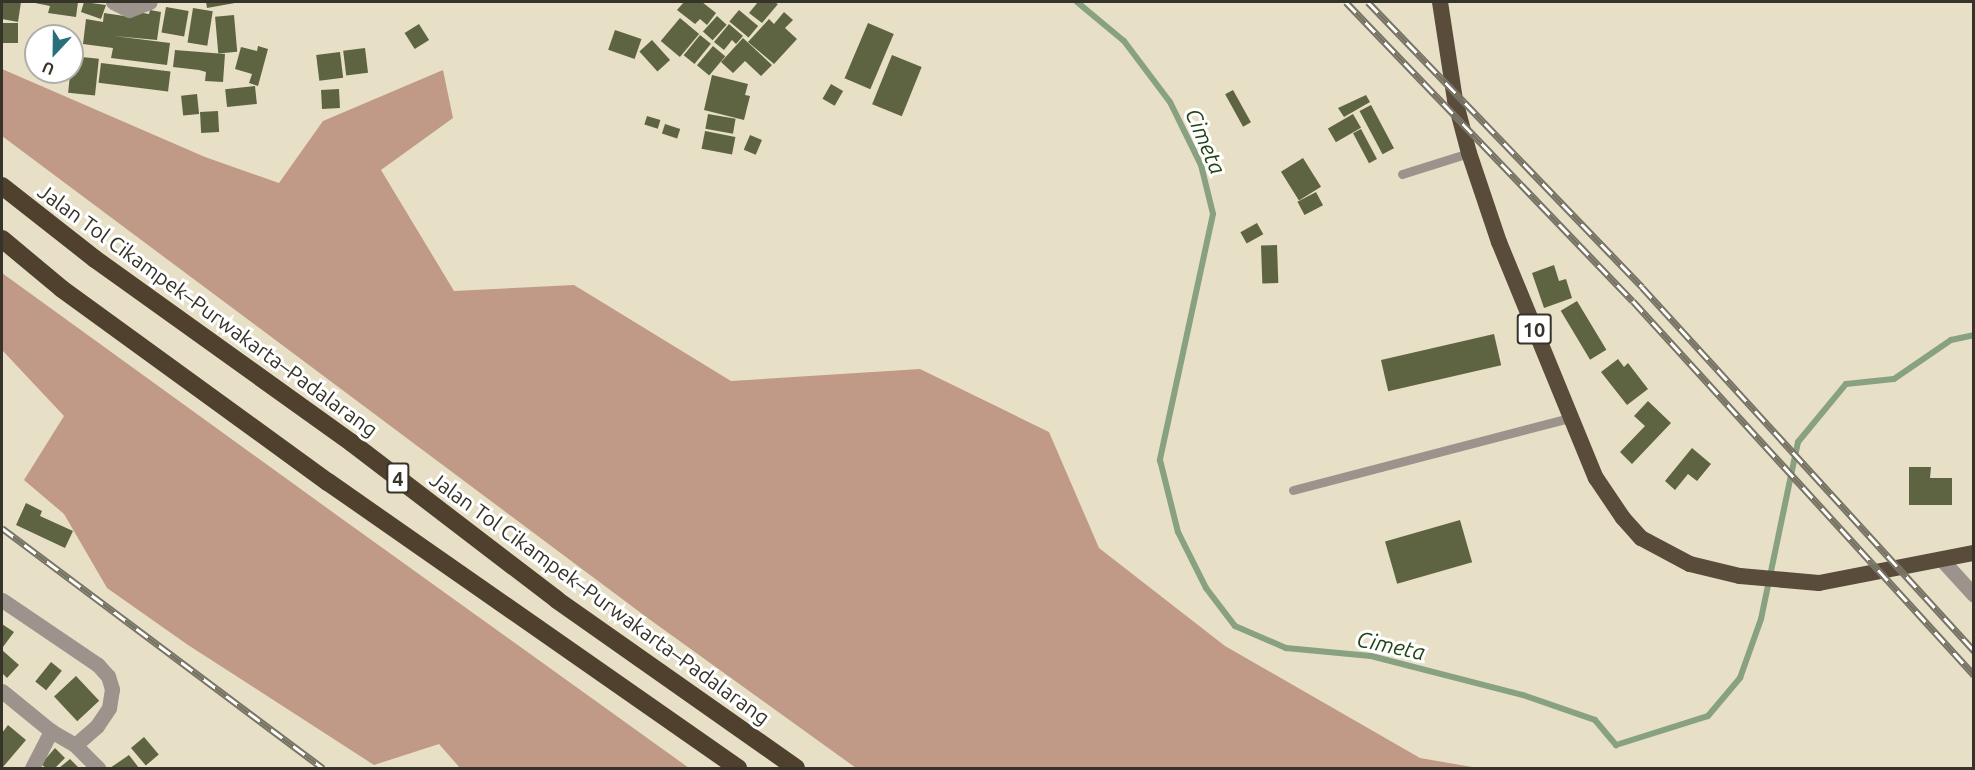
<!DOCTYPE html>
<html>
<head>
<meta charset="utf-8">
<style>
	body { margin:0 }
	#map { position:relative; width:1975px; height:770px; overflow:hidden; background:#e7e0c7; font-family:Ubuntu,sans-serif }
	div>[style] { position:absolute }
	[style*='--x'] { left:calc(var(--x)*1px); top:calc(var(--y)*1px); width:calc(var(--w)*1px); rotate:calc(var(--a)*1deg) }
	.forest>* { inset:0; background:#c09a86 }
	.stream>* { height:6px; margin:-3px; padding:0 3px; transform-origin:3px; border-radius:3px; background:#87a181 }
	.building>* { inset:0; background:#5e6441; transform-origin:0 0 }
	.service>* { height:9px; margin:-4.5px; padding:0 4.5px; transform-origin:4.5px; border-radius:4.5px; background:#9c948c }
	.minor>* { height:15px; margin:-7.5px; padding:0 7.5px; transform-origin:7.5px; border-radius:7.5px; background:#9c948c }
	.tertiary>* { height:15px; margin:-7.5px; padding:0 7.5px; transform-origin:7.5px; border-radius:7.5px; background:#9c948c }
	.trunk>* { height:16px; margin:-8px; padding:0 8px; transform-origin:8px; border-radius:8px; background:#5a4c3b }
	.motorway>* { height:18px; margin:-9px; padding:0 9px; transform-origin:9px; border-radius:9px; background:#50412f }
	.rail>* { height:7px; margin-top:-3.5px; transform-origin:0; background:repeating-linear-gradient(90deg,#fff 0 14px,#787465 0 28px); box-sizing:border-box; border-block:2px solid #787465 }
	span { translate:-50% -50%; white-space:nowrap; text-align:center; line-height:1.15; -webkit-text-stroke:6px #fff; paint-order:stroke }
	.shield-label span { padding:2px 4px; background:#fff; border:2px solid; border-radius:4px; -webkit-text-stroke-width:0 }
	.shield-label { font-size:20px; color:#36342a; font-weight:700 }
	.street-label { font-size:21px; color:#36342a }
	.water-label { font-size:22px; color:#234619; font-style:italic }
	.frame { position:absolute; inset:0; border:3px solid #36342a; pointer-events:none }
	.north { position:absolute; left:24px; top:24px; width:60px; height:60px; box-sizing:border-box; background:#fff; border:2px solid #afaeaa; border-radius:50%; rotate:202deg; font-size:16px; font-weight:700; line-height:24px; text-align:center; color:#36342a }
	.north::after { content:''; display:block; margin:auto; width:21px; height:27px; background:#27707a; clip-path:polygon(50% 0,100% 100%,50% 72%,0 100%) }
</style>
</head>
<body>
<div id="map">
	<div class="forest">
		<i style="clip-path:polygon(2px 69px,205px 157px,279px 183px,323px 121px,443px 70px,453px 118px,381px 170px,454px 291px,574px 285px,731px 381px,920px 369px,1049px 432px,1099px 548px,1225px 646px,1420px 758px,1478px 768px,856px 768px,649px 619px,2px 136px)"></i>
		<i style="clip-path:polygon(2px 273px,338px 516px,689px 768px,460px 768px,439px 744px,374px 765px,188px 645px,107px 588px,64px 514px,24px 480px,64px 416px,2px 350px)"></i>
	</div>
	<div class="stream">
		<i style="--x:1077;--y:2;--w:61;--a:39.7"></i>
		<i style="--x:1124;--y:41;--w:76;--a:53"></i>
		<i style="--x:1170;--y:102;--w:70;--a:63.8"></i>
		<i style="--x:1201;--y:165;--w:50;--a:76.2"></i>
		<i style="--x:1213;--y:214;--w:252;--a:102.2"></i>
		<i style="--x:1160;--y:460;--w:74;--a:76"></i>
		<i style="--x:1178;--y:532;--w:63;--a:63.4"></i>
		<i style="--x:1206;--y:588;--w:48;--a:52.7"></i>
		<i style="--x:1235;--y:626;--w:56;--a:23.3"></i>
		<i style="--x:1286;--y:648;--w:85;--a:5.4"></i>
		<i style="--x:1371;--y:656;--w:157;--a:14.4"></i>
		<i style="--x:1523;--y:695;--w:76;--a:19.1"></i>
		<i style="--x:1595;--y:720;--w:33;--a:50"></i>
		<i style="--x:1616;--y:745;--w:96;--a:-17.5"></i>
		<i style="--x:1708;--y:716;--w:50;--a:-49.9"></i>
		<i style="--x:1740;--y:678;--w:63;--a:-70.4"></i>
		<i style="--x:1761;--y:619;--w:181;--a:-78.2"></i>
		<i style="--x:1798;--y:442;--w:75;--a:-50.4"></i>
		<i style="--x:1846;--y:384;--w:48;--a:-5.9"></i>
		<i style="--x:1894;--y:379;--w:69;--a:-34.4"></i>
		<i style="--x:1951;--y:340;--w:24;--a:-12"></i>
	</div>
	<div class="building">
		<i style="clip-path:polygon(2px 2px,21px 2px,18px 22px,2px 19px)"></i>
		<i style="clip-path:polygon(30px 2px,78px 2px,76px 17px,48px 13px,50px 6px)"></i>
		<i style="clip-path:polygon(84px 2px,106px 5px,101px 19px,81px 12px)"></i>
		<i style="clip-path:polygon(206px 2px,235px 2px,235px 3px,207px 8px)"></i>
		<i style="clip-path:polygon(684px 2px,702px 2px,716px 13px,707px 25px,700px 19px,695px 24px,677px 10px)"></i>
		<i style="clip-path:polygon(758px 2px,774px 2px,778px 4px,762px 23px,749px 13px)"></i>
		<i style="left:166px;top:7px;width:23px;height:26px;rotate:10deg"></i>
		<i style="left:193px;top:8px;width:20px;height:35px;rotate:9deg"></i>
		<i style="clip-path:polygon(150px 10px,161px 12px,157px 40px,114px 36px,170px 43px,167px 65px,111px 58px,113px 48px,83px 44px,86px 19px,103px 22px,104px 13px,131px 17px,131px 11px,149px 14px)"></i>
		<i style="left:739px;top:10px;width:25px;height:15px;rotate:40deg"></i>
		<i style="clip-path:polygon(784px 12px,793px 20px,785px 28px,797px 39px,774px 64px,748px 42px,769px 19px,774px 24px)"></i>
		<i style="left:234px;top:15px;width:37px;height:19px;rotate:85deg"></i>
		<i style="left:717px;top:16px;width:13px;height:21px;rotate:42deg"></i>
		<i style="left:680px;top:18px;width:25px;height:30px;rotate:40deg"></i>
		<i style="left:2px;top:23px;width:16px;height:20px"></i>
		<i style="left:868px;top:23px;width:28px;height:60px;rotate:23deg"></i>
		<i style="left:419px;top:24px;width:19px;height:17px;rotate:58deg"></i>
		<i style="clip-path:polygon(729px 24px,743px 36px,736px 44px,732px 40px,724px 50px,714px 42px)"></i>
		<i style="left:615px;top:30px;width:28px;height:21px;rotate:19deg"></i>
		<i style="left:700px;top:35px;width:14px;height:26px;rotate:39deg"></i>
		<i style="clip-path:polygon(743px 38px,772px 65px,761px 76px,745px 61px,733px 73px,721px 62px)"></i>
		<i style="left:652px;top:40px;width:27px;height:17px;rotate:48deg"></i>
		<i style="clip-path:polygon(258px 46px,268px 49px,258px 86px,249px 83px,252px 74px,235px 69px,241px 47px,257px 51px)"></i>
		<i style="left:713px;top:46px;width:16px;height:25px;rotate:40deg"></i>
		<i style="left:365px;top:48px;width:25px;height:22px;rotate:83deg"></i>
		<i style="clip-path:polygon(175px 50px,225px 54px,223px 82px,205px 81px,206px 72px,199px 70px,173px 67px)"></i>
		<i style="left:340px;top:52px;width:26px;height:24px;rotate:83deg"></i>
		<i style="left:892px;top:55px;width:32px;height:53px;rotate:22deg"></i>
		<i style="left:72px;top:56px;width:27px;height:37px;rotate:6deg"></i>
		<i style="left:101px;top:63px;width:70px;height:20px;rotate:7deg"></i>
		<i style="clip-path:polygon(712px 75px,748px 84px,745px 95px,750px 96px,744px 120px,704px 110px)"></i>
		<i style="left:831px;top:84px;width:14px;height:17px;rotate:30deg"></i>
		<i style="left:255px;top:86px;width:18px;height:30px;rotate:84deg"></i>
		<i style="left:339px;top:89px;width:19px;height:18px;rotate:87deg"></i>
		<i style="left:1233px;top:90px;width:37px;height:9px;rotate:61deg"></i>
		<i style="left:197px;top:94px;width:20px;height:16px;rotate:84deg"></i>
		<i style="clip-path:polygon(1366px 95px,1370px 102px,1344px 117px,1338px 108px)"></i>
		<i style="left:1371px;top:105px;width:49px;height:13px;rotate:62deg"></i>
		<i style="left:218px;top:111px;width:21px;height:18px;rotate:87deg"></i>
		<i style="left:708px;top:114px;width:28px;height:15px;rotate:10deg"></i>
		<i style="left:1353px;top:114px;width:16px;height:29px;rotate:60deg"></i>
		<i style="left:647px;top:116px;width:14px;height:9px;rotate:17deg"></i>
		<i style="left:665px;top:124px;width:16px;height:10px;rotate:18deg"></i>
		<i style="left:1361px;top:129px;width:34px;height:9px;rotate:62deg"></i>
		<i style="left:705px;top:131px;width:31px;height:18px;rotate:11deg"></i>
		<i style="left:750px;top:135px;width:13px;height:16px;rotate:23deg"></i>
		<i style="left:1303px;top:158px;width:34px;height:26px;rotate:58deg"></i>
		<i style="left:1316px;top:192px;width:15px;height:21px;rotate:62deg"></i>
		<i style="left:1257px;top:223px;width:13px;height:19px;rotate:61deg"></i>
		<i style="left:1277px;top:245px;width:38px;height:16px;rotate:88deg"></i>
		<i style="clip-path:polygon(1554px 265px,1559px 281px,1566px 279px,1572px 298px,1544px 308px,1532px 273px)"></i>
		<i style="left:1577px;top:301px;width:57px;height:19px;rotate:59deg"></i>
		<i style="left:1494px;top:334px;width:32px;height:116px;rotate:77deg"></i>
		<i style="clip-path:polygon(1618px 359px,1624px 367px,1628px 363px,1648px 389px,1627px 405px,1601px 372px)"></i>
		<i style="clip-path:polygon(1648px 401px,1671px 423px,1632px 464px,1620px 452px,1645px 426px,1634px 416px)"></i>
		<i style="clip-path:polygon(1692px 448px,1711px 464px,1697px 481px,1688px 474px,1675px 490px,1665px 481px)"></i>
		<i style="clip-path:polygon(1909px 467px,1931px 467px,1930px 478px,1952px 478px,1952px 505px,1909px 505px)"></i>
		<i style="clip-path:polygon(26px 503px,42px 511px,40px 516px,73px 531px,65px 548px,16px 525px)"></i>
		<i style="left:1460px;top:520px;width:44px;height:78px;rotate:74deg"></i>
		<i style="clip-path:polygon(2px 624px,14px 632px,3px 647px,2px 646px)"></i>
		<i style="clip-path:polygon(2px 650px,19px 665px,7px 678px,2px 673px)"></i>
		<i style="left:51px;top:662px;width:14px;height:25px;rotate:39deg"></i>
		<i style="left:76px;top:676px;width:34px;height:30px;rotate:47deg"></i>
		<i style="clip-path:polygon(8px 725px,26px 740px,3px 767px,2px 733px)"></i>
		<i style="left:144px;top:737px;width:23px;height:17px;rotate:50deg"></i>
		<i style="clip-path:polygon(55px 748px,65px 758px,55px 768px,46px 768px,41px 764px)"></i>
		<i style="clip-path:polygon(129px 755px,139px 768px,110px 768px)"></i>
		<i style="clip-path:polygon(70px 759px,79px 768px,59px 768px)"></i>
	</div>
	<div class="service">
		<i style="--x:1402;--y:174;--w:70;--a:-17.4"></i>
		<i style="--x:1293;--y:490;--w:286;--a:-14.6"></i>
	</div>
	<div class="minor">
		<i style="--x:1942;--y:560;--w:47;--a:47.6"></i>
		<i style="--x:2;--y:600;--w:116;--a:34.1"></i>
		<i style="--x:98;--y:665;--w:15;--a:48"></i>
		<i style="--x:108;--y:676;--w:14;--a:73"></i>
		<i style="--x:112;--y:689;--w:19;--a:99"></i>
		<i style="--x:109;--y:708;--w:22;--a:124"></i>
		<i style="--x:97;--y:726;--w:29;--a:139"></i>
		<i style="--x:2;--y:691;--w:63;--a:39.2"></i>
		<i style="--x:51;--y:731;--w:28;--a:30"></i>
		<i style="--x:75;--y:745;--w:33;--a:45"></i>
		<i style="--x:32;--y:768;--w:42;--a:-62.8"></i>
	</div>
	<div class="tertiary">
		<i style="--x:113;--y:2;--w:18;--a:27"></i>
		<i style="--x:129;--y:10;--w:22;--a:-21"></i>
	</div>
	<div class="trunk">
		<i style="--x:1440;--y:2;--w:99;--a:81.3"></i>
		<i style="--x:1455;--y:100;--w:55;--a:75.2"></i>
		<i style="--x:1469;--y:153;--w:94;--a:71.4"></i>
		<i style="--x:1499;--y:242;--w:255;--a:67.7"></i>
		<i style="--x:1596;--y:478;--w:48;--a:56"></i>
		<i style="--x:1623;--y:518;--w:27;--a:48"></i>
		<i style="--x:1641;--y:538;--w:55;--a:28"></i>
		<i style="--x:1690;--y:564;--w:51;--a:13.5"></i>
		<i style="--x:1740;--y:576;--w:79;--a:5.1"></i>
		<i style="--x:1819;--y:583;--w:158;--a:-11"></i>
	</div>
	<div class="motorway">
		<i style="--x:2;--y:186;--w:118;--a:38.1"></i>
		<i style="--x:95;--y:259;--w:316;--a:35.6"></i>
		<i style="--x:352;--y:443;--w:258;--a:37.4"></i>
		<i style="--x:557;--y:600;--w:292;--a:35.1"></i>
		<i style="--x:2;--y:239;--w:78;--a:39.8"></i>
		<i style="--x:62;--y:289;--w:329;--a:36"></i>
		<i style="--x:328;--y:482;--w:500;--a:34.9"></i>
	</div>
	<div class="rail">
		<i style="--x:1346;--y:2;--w:414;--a:46.2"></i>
		<i style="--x:1633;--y:301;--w:506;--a:47.64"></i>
		<i style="--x:1368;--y:2;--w:395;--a:46.1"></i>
		<i style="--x:1642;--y:287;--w:493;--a:47.6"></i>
		<i style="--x:2;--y:528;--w:401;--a:36.8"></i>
	</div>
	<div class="shield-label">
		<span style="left:1534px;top:329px">10</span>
		<span style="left:398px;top:478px">4</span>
	</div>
	<div class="street-label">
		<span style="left:208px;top:310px;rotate:36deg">Jalan Tol Cikampek–Purwakarta–Padalarang</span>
		<span style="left:600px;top:598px;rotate:36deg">Jalan Tol Cikampek–Purwakarta–Padalarang</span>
	</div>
	<div class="water-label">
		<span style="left:1206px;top:141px;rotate:67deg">Cimeta</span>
		<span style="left:1391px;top:645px;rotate:12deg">Cimeta</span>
	</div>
	<div class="frame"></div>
	<div class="north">U</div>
</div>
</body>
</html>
